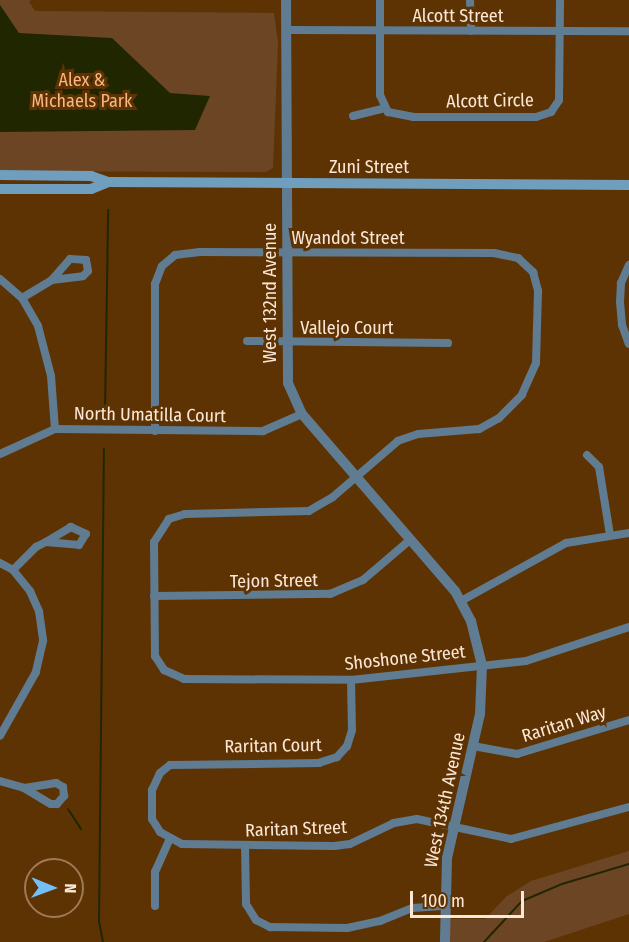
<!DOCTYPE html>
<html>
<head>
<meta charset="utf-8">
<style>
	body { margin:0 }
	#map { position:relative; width:629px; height:942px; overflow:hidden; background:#5e3303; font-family:"Fira Sans Condensed",sans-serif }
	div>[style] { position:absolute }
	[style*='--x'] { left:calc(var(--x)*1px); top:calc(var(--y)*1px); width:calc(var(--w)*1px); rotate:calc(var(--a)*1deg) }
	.green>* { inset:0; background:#6c4624 }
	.water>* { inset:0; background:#202700 }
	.stream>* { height:2px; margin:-1px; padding:0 1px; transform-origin:1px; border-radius:1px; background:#202700 }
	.minor>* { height:8px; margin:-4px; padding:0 4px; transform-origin:4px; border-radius:4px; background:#5f7c92 }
	.tertiary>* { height:10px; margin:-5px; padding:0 5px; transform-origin:5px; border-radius:5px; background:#5f7c92 }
	.secondary>* { height:10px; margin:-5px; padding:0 5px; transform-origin:5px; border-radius:5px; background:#6f9ebf }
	span { translate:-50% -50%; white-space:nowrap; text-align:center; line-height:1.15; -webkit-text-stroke:6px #5e3303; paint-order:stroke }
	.street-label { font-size:18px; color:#fce7d7 }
	.park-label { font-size:18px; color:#f9b77f }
	.north { position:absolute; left:24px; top:858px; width:60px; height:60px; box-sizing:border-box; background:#5e3303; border:2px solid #9d7b58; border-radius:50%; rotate:91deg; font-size:16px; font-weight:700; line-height:24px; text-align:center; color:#fce7d7 }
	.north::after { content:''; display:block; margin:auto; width:21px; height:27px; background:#74c0f6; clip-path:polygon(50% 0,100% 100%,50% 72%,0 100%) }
	.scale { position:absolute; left:410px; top:891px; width:114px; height:27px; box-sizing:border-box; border:3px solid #fce7d7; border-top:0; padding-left:8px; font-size:18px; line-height:21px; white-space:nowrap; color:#fce7d7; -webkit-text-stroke:4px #5e3303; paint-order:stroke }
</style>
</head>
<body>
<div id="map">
	<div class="green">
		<i style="clip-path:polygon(0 0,31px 0,29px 2px,35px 11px,274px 13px,278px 43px,273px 168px,266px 172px,0 171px)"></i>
		<i style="clip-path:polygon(629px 851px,629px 914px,544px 942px,445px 942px,445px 919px,485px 919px,507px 896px,531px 881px)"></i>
	</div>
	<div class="water">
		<i style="clip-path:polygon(0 5px,19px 33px,112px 38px,170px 93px,210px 96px,195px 130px,0 132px)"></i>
	</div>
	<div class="stream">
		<i style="--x:105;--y:412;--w:202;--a:-89.1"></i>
		<i style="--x:68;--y:809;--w:24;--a:57"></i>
		<i style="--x:103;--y:942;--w:21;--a:-101"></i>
		<i style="--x:99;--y:921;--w:472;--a:-89.4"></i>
		<i style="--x:484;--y:942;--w:56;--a:-47.2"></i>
		<i style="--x:522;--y:901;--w:43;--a:-23"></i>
		<i style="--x:562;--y:884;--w:70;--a:-16.6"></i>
	</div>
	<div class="minor">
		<i style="--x:380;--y:0;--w:95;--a:90"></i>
		<i style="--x:380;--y:95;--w:19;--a:65"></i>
		<i style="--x:388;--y:112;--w:25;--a:11"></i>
		<i style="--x:413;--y:117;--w:123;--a:0"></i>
		<i style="--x:536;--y:117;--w:16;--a:-18"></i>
		<i style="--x:551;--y:112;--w:14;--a:-56"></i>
		<i style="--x:559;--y:100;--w:100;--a:-89.4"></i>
		<i style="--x:470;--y:0;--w:31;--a:88"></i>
		<i style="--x:287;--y:30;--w:342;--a:0.2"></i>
		<i style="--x:353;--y:116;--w:32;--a:-14"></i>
		<i style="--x:629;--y:265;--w:20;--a:114"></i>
		<i style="--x:621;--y:283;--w:19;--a:93"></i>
		<i style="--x:620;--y:302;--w:23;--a:85"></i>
		<i style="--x:622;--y:325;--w:20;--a:70"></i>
		<i style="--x:0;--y:279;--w:29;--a:41"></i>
		<i style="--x:22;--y:298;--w:32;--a:60"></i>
		<i style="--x:38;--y:326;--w:52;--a:75.4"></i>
		<i style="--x:51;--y:376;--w:53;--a:85.7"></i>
		<i style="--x:22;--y:298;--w:35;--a:-31"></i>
		<i style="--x:52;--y:280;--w:31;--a:-7"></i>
		<i style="--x:83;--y:276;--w:7;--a:-45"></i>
		<i style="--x:88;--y:271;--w:11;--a:-100"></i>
		<i style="--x:86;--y:260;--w:16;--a:-176"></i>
		<i style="--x:70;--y:259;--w:28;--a:131"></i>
		<i style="--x:247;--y:341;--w:201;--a:0.6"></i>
		<i style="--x:155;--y:431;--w:147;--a:-90"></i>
		<i style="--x:155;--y:284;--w:19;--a:-69"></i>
		<i style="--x:162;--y:266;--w:17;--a:-40"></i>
		<i style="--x:175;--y:255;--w:25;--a:-7"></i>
		<i style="--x:200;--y:252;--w:294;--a:0.2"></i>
		<i style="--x:494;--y:253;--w:25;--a:12"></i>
		<i style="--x:518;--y:258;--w:21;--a:43"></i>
		<i style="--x:533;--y:272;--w:20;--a:75"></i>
		<i style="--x:538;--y:291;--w:72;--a:91.6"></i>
		<i style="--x:536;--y:363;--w:35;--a:114"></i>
		<i style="--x:522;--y:395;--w:33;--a:135"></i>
		<i style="--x:499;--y:418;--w:23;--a:151"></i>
		<i style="--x:479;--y:429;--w:61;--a:175.3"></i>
		<i style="--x:418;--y:434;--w:21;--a:161"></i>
		<i style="--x:398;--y:441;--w:86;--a:139.3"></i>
		<i style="--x:333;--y:497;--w:28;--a:150"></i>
		<i style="--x:309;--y:511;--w:124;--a:178.6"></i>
		<i style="--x:185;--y:514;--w:17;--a:163"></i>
		<i style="--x:169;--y:519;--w:27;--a:123"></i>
		<i style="--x:154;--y:542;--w:114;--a:89.5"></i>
		<i style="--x:155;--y:656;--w:17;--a:57"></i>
		<i style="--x:164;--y:670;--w:22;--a:24"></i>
		<i style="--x:184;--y:679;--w:167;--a:0.3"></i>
		<i style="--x:351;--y:680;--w:176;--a:-6.2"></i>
		<i style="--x:526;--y:661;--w:108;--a:-18.3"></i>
		<i style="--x:0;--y:454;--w:60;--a:-24.4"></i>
		<i style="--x:55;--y:429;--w:208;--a:0.6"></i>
		<i style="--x:263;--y:431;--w:43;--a:-23.6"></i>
		<i style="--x:587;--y:455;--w:17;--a:45"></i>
		<i style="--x:599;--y:467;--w:69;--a:80.8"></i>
		<i style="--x:0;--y:563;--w:15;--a:28"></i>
		<i style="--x:13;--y:570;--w:27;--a:51"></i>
		<i style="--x:30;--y:591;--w:22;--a:66"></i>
		<i style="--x:39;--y:611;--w:30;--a:82"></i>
		<i style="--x:43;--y:641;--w:32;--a:103"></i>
		<i style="--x:36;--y:672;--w:73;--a:119.4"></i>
		<i style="--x:13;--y:570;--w:33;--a:-45"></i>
		<i style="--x:36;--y:547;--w:11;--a:-27"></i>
		<i style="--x:46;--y:542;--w:33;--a:5"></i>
		<i style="--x:79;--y:545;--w:13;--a:-58"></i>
		<i style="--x:86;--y:534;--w:17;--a:-155"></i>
		<i style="--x:71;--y:527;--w:29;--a:149"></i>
		<i style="--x:154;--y:596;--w:176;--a:-0.7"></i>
		<i style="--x:330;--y:594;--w:36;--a:-23"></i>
		<i style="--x:363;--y:580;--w:63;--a:-40.5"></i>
		<i style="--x:461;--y:601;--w:120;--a:-28.9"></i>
		<i style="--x:566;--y:543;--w:64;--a:-9"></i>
		<i style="--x:351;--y:680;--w:50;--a:88.9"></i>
		<i style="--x:352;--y:730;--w:17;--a:107"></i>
		<i style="--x:347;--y:746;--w:15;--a:132"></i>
		<i style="--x:337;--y:757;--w:19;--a:162"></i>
		<i style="--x:319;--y:763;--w:149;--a:179.2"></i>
		<i style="--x:170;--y:765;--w:13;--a:141"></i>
		<i style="--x:160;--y:773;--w:19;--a:115"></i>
		<i style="--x:152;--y:790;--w:29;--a:90"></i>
		<i style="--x:152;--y:819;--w:15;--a:58"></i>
		<i style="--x:160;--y:832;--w:25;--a:29"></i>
		<i style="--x:182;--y:844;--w:152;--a:0.8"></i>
		<i style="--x:334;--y:846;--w:16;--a:-7"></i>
		<i style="--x:350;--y:844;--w:49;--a:-25.5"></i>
		<i style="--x:394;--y:823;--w:23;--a:-10"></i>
		<i style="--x:417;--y:819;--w:96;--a:12"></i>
		<i style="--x:511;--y:839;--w:122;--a:-15.2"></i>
		<i style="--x:473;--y:746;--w:45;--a:10.3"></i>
		<i style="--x:517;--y:754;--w:117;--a:-16.9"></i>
		<i style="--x:0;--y:781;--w:25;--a:16"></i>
		<i style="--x:24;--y:788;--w:31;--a:31"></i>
		<i style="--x:51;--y:804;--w:6;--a:0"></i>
		<i style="--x:57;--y:804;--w:11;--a:-49"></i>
		<i style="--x:64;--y:796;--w:9;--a:-96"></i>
		<i style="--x:63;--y:787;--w:8;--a:-150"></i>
		<i style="--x:56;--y:783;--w:32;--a:171"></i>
		<i style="--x:245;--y:845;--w:59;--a:89"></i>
		<i style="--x:246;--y:904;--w:19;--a:58"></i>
		<i style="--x:256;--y:920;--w:16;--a:27"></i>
		<i style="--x:270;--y:927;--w:77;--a:0.7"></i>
		<i style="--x:347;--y:928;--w:34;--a:-12"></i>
		<i style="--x:380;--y:921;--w:35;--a:-22"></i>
		<i style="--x:413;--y:908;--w:32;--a:-4"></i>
		<i style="--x:155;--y:906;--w:34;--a:-90"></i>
		<i style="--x:155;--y:872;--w:35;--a:-66"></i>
	</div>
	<div class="tertiary">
		<i style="--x:286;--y:0;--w:383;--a:89.7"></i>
		<i style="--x:288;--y:383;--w:34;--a:66"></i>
		<i style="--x:302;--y:414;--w:234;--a:49.2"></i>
		<i style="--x:455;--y:591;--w:34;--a:62"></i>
		<i style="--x:471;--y:621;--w:45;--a:76"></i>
		<i style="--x:482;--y:665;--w:49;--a:92.3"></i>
		<i style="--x:480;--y:714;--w:148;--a:102.9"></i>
		<i style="--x:447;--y:858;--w:84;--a:91.4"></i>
	</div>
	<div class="secondary">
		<i style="--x:0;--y:175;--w:91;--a:0.6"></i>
		<i style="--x:91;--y:176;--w:18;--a:19"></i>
		<i style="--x:108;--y:182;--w:521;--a:0.33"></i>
		<i style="--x:0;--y:189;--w:91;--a:0"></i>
		<i style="--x:91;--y:189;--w:18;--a:-22"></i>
	</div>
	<div class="street-label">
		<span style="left:458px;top:16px">Alcott Street</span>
		<span style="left:490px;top:101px;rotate:-1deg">Alcott Circle</span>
		<span style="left:369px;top:167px">Zuni Street</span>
		<span style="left:348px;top:238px">Wyandot Street</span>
		<span style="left:270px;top:293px;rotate:-90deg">West 132nd Avenue</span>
		<span style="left:347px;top:328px">Vallejo Court</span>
		<span style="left:150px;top:415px;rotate:1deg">North Umatilla Court</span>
		<span style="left:274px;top:581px;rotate:-1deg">Tejon Street</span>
		<span style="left:405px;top:658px;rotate:-6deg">Shoshone Street</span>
		<span style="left:564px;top:724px;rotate:-17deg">Raritan Way</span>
		<span style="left:273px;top:746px;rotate:-1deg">Raritan Court</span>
		<span style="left:445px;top:800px;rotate:-78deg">West 134th Avenue</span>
		<span style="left:296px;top:829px;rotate:-2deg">Raritan Street</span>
	</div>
	<div class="park-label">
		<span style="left:82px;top:91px">Alex &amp;<br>Michaels Park</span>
	</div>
	<div class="north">N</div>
	<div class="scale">100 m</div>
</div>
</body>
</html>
